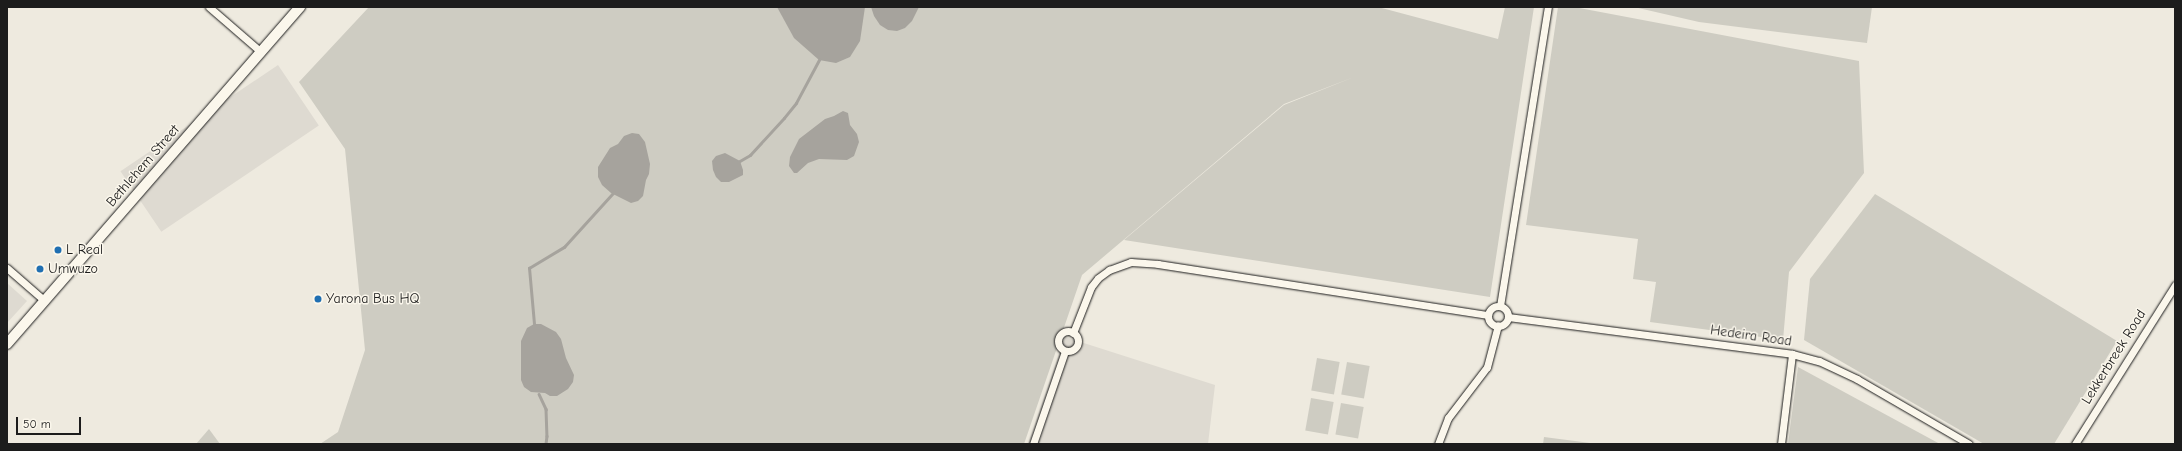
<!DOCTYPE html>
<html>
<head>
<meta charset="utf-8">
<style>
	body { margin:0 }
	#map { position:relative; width:2182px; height:451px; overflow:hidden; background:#eeeadf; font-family:"Comic Neue",sans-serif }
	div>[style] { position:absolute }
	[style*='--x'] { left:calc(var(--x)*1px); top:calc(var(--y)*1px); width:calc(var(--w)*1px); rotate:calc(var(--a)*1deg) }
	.built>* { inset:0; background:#dedad1; transform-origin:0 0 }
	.green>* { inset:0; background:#ceccc2; transform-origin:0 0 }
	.water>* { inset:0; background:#a6a39d }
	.stream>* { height:2.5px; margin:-1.25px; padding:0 1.25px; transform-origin:1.25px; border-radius:1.25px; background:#a6a39d }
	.roads { filter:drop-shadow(0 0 1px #1c1c1c) drop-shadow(0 0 1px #1c1c1c) }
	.street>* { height:7px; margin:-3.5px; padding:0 3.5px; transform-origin:3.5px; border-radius:3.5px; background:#fbf7ec }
	.street>.ring { margin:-3.5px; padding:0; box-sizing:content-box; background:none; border:7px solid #fbf7ec; border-radius:50% }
	.secondary>* { height:10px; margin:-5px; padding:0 5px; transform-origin:5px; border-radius:5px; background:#fbf7ec }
	.dots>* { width:11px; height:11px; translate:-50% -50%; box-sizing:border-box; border:2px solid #fbf7ec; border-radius:50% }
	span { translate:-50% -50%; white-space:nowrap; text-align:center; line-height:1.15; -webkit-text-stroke:3px #fbf7ec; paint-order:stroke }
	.street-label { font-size:14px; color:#1c1c1c }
	.poi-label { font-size:14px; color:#1c1c1c }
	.left { translate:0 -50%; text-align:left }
	.frame { position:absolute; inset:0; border:8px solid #1c1c1c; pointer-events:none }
	.scale { position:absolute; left:16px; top:417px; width:65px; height:18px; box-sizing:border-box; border:2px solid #1c1c1c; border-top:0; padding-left:5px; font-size:12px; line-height:14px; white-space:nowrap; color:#1c1c1c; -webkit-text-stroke:3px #fbf7ec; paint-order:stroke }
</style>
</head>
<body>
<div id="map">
	<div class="built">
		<i style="left:278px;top:65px;width:73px;height:190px;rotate:56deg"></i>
		<i style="clip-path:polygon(7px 283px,27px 301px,7px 323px)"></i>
		<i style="clip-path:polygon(1065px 337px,1215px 385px,1208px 444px,1028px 444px)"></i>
	</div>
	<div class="green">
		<i style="clip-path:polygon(369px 7px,1378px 7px,1361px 57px,1378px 7px,1498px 39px,1505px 7px,1534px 7px,1490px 297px,1124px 240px,1284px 105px,1354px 77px,1284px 104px,1082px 275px,1024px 444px,320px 444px,338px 432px,365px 350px,345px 149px,299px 82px)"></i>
		<i style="clip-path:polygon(1558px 7px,1574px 7px,1859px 61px,1864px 173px,1789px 272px,1783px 340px,1650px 322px,1656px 282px,1633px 279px,1638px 239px,1526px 225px)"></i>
		<i style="clip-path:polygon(1634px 7px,1872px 7px,1867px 43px,1699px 22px)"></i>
		<i style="clip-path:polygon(1875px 194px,2117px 341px,2054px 444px,1984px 444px,1804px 340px,1810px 279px)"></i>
		<i style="left:1317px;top:358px;width:23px;height:33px;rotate:10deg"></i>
		<i style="left:1347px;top:362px;width:23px;height:33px;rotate:10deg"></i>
		<i style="clip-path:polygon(1798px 367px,1940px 444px,1788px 444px)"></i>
		<i style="left:1311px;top:398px;width:23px;height:33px;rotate:10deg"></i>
		<i style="left:1341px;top:403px;width:23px;height:32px;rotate:10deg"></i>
		<i style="clip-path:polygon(209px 429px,220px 444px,196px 444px)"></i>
		<i style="clip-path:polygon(1544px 437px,1598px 444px,1543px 444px)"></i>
	</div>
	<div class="water">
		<i style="clip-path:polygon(777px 7px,865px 7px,860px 41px,850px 57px,836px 63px,819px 60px,794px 38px)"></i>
		<i style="clip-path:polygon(871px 7px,919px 7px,912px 21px,905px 28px,897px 31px,888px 30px,880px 25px,874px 16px)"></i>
		<i style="clip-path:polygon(843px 111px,848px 113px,850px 125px,857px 134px,859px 142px,854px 156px,847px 160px,819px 159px,808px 163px,797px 173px,794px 173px,789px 166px,790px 157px,799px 139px,825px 119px,834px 116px)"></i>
		<i style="clip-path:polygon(632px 133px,639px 134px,645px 142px,650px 164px,649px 174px,646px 180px,643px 196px,638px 201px,631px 203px,611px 193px,602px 185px,598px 177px,598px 167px,610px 148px,618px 144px,624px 136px)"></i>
		<i style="clip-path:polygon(725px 153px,740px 161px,743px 170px,743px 175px,729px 182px,721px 182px,716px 177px,713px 170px,712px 161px,716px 156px)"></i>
		<i style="clip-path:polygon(534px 324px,541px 324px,556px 332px,561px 339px,566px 358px,574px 375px,573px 382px,568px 389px,557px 396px,550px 396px,545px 393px,531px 392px,524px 387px,521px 380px,521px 341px,527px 328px)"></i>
	</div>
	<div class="stream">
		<i style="--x:738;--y:162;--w:14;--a:-30"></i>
		<i style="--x:750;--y:155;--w:50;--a:-47.4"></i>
		<i style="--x:784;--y:118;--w:19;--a:-51"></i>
		<i style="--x:796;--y:103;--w:49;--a:-61.9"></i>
		<i style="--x:534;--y:324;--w:56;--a:-95.1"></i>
		<i style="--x:529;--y:268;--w:41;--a:-31"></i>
		<i style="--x:564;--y:247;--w:74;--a:-47.7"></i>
		<i style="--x:539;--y:394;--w:17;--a:65"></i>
		<i style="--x:546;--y:409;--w:27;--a:88"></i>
		<i style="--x:547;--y:436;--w:8;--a:97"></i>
	</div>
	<div class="roads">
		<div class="street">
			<i style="--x:209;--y:7;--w:69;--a:40.9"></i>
			<i style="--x:7;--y:268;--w:50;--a:41"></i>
			<i style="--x:1500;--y:306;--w:303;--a:-80.9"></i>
			<i class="ring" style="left:1488px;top:306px;width:13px;height:13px"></i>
			<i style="--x:1508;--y:317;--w:286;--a:7.4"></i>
			<i style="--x:1792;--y:354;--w:28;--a:15"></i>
			<i style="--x:1819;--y:361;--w:42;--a:25.3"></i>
			<i style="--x:1857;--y:379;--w:129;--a:30.1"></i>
			<i class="ring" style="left:1058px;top:331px;width:13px;height:13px"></i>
			<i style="--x:1073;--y:333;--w:49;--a:-68.6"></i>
			<i style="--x:1091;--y:287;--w:11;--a:-52"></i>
			<i style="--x:1098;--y:278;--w:14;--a:-36"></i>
			<i style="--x:1109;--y:270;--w:23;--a:-20"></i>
			<i style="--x:1131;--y:262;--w:27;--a:4"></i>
			<i style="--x:1158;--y:264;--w:334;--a:8.8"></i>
			<i style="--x:1033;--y:444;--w:98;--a:-71"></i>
			<i style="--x:1438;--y:444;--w:28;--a:-69"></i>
			<i style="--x:1448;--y:418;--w:64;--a:-52.6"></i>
			<i style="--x:1487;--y:367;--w:43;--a:-75.3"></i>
			<i style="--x:1781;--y:444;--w:91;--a:-83"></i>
			<i style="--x:2075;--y:444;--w:188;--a:-57.8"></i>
		</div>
		<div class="secondary">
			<i style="--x:7;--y:344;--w:447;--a:-49"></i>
		</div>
	</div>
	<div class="dots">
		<i style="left:58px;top:250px;background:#1f6fb2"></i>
		<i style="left:40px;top:269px;background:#1f6fb2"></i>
		<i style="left:318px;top:299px;background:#1f6fb2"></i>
	</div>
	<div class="street-label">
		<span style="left:143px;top:166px;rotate:-49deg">Bethlehem Street</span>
		<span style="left:1751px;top:336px;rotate:8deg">Hedeira Road</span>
		<span style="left:2114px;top:357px;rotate:-58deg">Lekkerbreek Road</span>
	</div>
	<div class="poi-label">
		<span class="left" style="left:66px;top:250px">L Real</span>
		<span class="left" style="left:48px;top:269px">Umwuzo</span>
		<span class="left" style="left:326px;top:299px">Yarona Bus HQ</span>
	</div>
	<div class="frame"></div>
	<div class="scale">50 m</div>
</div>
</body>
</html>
